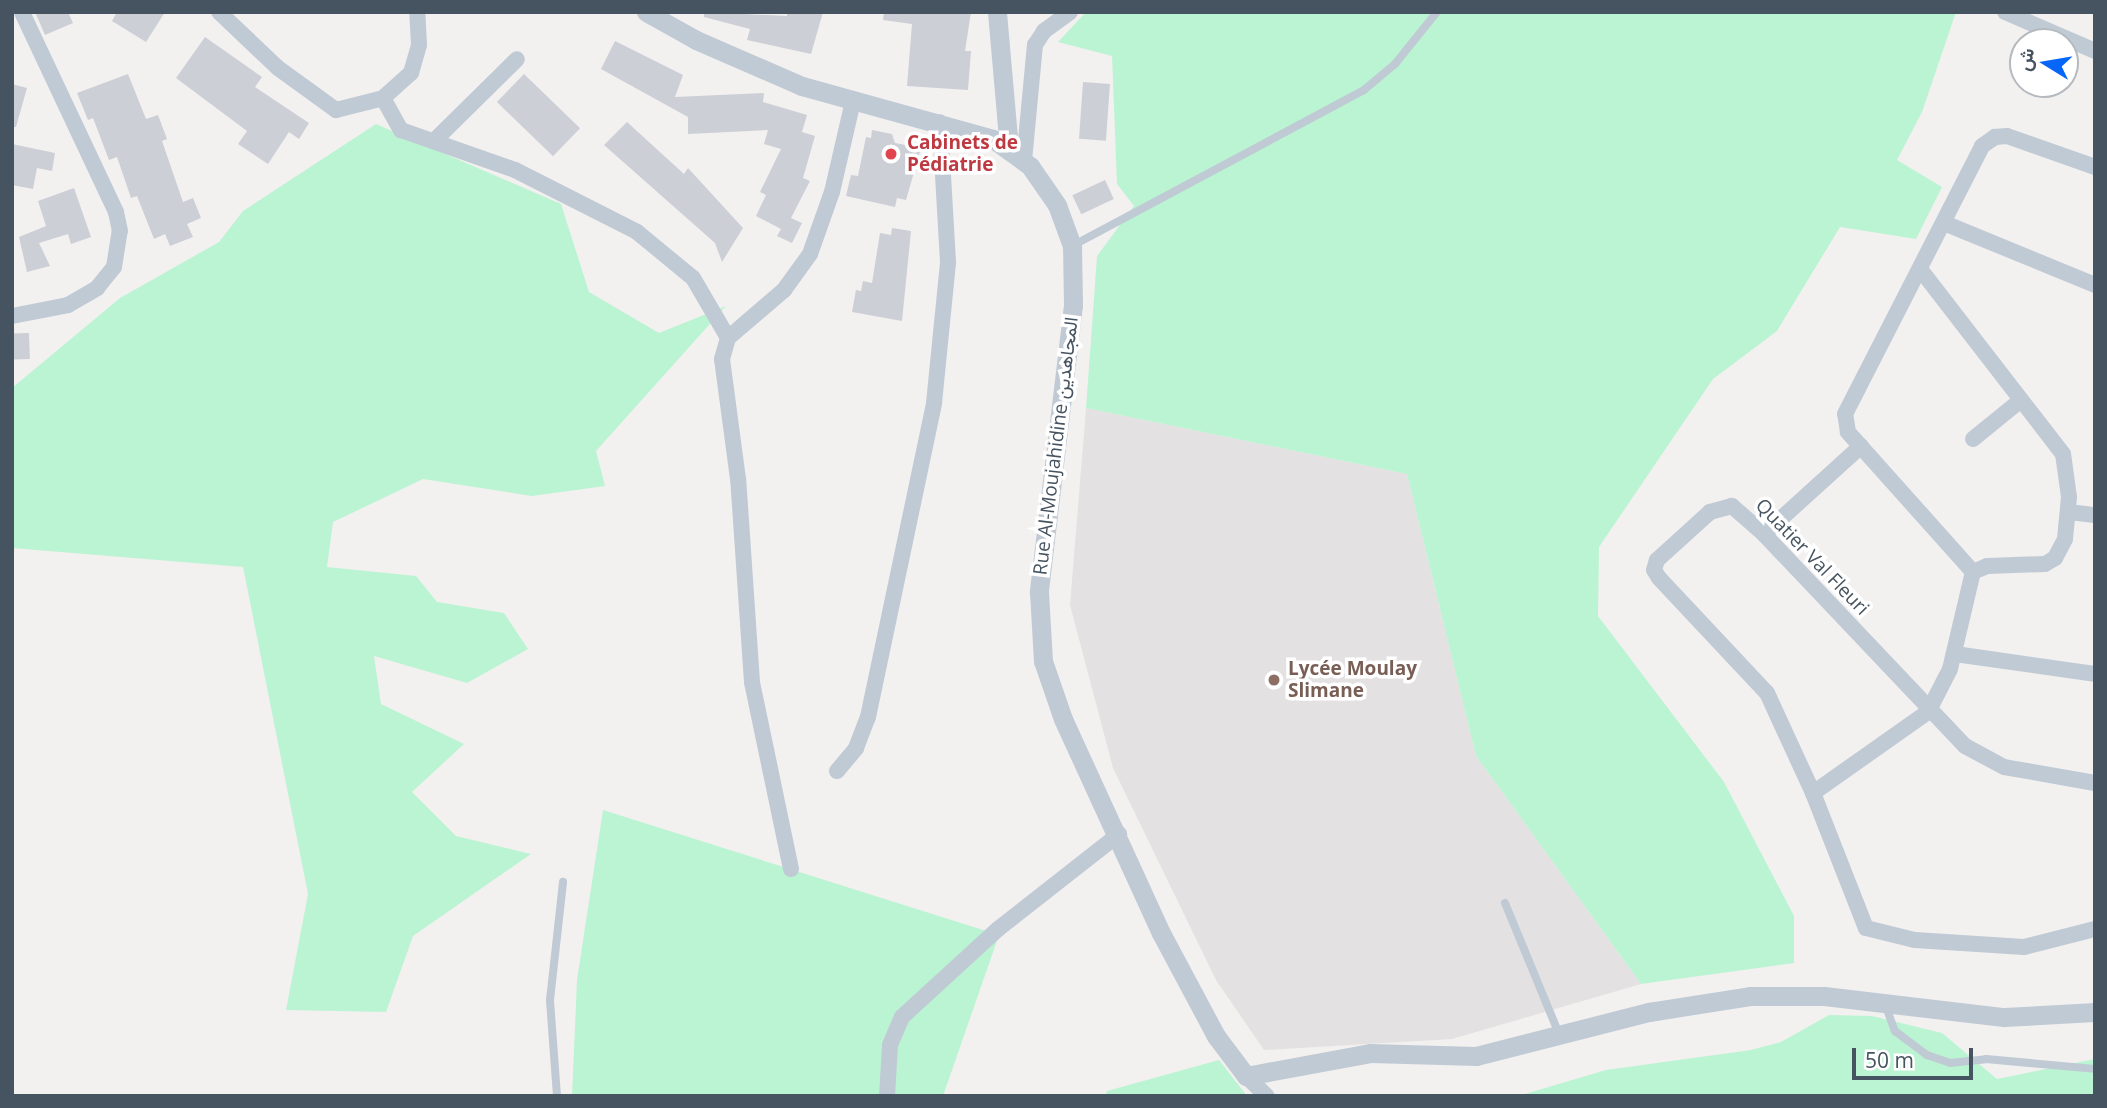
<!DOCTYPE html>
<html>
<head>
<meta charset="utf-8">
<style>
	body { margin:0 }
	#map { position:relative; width:2107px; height:1108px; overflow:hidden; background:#f3f0f0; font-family:"Open Sans",Vazirmatn,sans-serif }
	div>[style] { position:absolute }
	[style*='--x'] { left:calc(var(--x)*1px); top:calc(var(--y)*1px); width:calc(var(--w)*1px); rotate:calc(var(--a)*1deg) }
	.education>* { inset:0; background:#e4e1e2 }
	.green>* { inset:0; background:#bbf4d3 }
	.building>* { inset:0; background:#cccfd6; transform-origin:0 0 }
	.service>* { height:8px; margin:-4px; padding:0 4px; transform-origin:4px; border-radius:4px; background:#c0cad4 }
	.minor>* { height:16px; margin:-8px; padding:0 8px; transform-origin:8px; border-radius:8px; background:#c0cad4 }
	.tertiary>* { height:19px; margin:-9.5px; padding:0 9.5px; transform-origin:9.5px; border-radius:9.5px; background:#c0cad4 }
	.dots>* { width:19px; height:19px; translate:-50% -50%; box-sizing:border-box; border:4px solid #fff; border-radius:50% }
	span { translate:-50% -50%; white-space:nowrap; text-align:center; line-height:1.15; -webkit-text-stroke:7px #fff; paint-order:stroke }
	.health-label { font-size:19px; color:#be3a42; font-weight:700 }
	.left { translate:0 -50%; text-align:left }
	.street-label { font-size:19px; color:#465360 }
	.education-label { font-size:19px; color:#785e54; font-weight:700 }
	.frame { position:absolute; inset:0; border:14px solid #465360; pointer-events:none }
	.north { position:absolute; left:2009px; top:28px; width:70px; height:70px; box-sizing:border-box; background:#fff; border:2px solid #b5babf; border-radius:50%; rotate:281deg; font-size:19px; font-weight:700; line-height:28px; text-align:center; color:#465360 }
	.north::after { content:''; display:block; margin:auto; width:24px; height:32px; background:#0666f7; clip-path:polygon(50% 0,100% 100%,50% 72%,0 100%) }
	.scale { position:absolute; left:1852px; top:1048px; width:121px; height:32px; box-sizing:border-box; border:4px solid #465360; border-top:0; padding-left:9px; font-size:21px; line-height:24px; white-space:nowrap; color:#465360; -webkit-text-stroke:5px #fff; paint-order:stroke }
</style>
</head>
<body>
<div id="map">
	<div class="education">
		<i style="clip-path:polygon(1086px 408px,1407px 474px,1476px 756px,1641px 984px,1452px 1039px,1264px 1050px,1216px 980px,1113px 768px,1070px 605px)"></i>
	</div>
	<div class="green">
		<i style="clip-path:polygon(1086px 12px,1956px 12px,1922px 112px,1897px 160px,1942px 187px,1916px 239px,1840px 227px,1777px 331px,1713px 379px,1599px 547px,1598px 616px,1724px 782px,1794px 916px,1794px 963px,1641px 984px,1476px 756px,1407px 474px,1086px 408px,1097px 256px,1134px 206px,1117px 184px,1112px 56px,1058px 42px)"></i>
		<i style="clip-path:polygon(376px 124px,561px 204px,589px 292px,659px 333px,726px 306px,596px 451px,605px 486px,532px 496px,423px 479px,333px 522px,327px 567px,416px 576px,437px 602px,504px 613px,528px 649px,467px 683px,374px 656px,381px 704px,464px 744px,412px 792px,456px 836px,531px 854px,413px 936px,386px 1012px,286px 1010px,308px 894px,243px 567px,12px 548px,12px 388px,120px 298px,219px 242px,243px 211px)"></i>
		<i style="clip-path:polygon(603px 810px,999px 935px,943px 1096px,572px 1096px,577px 980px)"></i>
		<i style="clip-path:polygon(1829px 1015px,1872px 1016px,1942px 1033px,1997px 1079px,2095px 1059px,2095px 1096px,1518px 1096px,1606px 1070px,1751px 1050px,1781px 1042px)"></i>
		<i style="clip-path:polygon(1219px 1060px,1247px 1096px,1105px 1096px,1107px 1091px)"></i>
	</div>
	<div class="building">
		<i style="clip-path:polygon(35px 12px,68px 12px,73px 23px,45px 35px)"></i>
		<i style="clip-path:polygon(117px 12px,165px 12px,146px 42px,112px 21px)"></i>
		<i style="clip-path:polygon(704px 12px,787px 16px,787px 12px,823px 12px,811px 54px,747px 40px,750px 29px,704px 17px)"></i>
		<i style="clip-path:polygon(884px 12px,971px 12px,965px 51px,971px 51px,968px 90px,907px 86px,912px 24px,883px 20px)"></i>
		<i style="clip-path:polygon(205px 37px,262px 77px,255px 87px,309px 123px,299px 139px,289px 132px,268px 164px,238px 144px,247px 131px,176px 78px)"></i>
		<i style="clip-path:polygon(615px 41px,683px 75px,675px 97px,764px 93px,763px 102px,807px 115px,802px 132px,815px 136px,803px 178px,810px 181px,791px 218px,802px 223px,792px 243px,777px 236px,781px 229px,756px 216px,766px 195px,760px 192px,781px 149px,764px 144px,768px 130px,688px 134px,688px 117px,601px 69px)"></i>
		<i style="clip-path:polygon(128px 74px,146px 119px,158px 115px,167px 139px,162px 141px,183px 202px,193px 198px,201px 218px,187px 224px,193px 237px,170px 246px,165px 234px,154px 239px,137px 196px,131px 198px,117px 157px,109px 160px,93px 118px,88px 120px,77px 93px)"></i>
		<i style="left:524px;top:74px;width:78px;height:39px;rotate:44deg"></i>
		<i style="left:1083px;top:82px;width:27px;height:57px;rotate:4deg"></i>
		<i style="clip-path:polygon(12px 84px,27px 88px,16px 127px,12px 127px)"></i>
		<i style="clip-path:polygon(627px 122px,684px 174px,688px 168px,743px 228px,722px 262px,715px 243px,604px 145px)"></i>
		<i style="clip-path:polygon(872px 130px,892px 134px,895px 143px,921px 148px,906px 200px,897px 198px,895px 207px,846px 196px,851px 175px,858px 176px,866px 137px,871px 138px)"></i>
		<i style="clip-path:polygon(12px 144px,55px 153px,52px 171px,37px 168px,33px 189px,12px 185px)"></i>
		<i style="left:1105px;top:180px;width:21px;height:36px;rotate:65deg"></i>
		<i style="clip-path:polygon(74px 188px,91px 237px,71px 244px,68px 234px,39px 243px,50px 266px,27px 272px,19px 237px,46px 226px,38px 201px)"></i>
		<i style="clip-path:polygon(892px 228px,911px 231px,902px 321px,852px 312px,856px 290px,861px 291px,863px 281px,872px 283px,880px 233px,891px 235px)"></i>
		<i style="left:29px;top:333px;width:26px;height:17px;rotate:88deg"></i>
	</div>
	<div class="service">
		<i style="--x:1072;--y:246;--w:331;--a:-28.1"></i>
		<i style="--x:1364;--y:90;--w:40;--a:-40"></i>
		<i style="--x:1395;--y:64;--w:67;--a:-51.1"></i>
		<i style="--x:1505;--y:903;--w:142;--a:67.6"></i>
		<i style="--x:1885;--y:1004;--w:29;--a:70"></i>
		<i style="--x:1895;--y:1031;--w:40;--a:37"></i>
		<i style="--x:1927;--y:1055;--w:24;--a:19"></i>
		<i style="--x:1950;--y:1063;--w:36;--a:-6"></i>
		<i style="--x:1986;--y:1059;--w:109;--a:5.2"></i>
		<i style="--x:557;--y:1096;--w:96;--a:-94.2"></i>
		<i style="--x:550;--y:1000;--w:119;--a:-83.7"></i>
	</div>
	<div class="minor">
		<i style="--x:219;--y:12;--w:81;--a:43.5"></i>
		<i style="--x:278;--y:68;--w:72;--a:35.9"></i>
		<i style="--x:336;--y:110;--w:49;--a:-14.3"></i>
		<i style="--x:383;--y:98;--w:38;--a:-42"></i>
		<i style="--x:411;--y:73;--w:29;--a:-74"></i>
		<i style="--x:419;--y:45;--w:33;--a:-93"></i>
		<i style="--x:2005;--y:12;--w:98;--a:23.4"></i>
		<i style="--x:383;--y:98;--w:37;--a:61"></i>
		<i style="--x:401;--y:130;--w:121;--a:19.3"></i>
		<i style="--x:515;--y:170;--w:137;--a:26.9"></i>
		<i style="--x:637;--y:232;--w:72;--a:39.4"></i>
		<i style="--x:693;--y:278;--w:69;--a:59.7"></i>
		<i style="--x:435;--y:140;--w:115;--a:-44.6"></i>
		<i style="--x:1024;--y:161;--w:117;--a:-84.6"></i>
		<i style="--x:1035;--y:45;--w:17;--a:-57"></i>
		<i style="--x:1044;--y:31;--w:32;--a:-36"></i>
		<i style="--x:1944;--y:223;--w:163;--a:22.3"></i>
		<i style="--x:12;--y:316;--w:57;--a:-11.1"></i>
		<i style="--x:68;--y:305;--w:34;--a:-30"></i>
		<i style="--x:97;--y:288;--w:27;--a:-51"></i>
		<i style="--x:114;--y:267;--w:36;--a:-81"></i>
		<i style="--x:120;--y:231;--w:19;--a:-102"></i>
		<i style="--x:116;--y:212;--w:221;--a:-115.2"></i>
		<i style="--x:1973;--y:439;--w:62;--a:-39.1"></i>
		<i style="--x:2069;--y:512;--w:26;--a:7"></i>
		<i style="--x:1764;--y:534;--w:131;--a:-42.2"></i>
		<i style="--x:1973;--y:572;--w:188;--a:-131.8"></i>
		<i style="--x:1848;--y:432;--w:18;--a:-99"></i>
		<i style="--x:1845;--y:414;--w:301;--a:-62.9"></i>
		<i style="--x:1982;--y:146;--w:16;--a:-35"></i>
		<i style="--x:1995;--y:137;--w:12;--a:-5"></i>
		<i style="--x:2007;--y:136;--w:93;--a:19.4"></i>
		<i style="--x:1955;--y:654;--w:141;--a:8.1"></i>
		<i style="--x:837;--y:771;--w:30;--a:-50"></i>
		<i style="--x:856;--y:748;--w:33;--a:-69"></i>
		<i style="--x:868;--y:717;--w:321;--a:-78.1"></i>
		<i style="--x:934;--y:403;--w:142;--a:-84.3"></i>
		<i style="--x:948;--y:262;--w:140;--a:-93.3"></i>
		<i style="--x:2095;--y:783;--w:92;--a:-170"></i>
		<i style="--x:2004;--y:767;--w:44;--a:-151.7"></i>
		<i style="--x:1965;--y:746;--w:292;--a:-133.5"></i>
		<i style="--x:1764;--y:534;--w:43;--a:-138.8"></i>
		<i style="--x:1732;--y:506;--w:23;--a:165"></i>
		<i style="--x:1710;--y:512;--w:72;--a:137.8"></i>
		<i style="--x:1657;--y:560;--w:10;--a:107"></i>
		<i style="--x:1654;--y:570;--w:9;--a:58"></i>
		<i style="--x:1659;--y:578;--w:158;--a:46.8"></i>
		<i style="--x:1767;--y:693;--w:110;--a:65.3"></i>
		<i style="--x:1813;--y:793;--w:145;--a:68.6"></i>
		<i style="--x:1866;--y:928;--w:50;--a:13.8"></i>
		<i style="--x:1915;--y:940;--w:109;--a:3.7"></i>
		<i style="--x:2024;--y:947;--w:73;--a:-14.2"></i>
		<i style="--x:1813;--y:793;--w:141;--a:-35.2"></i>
		<i style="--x:1928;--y:712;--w:48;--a:-62.9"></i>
		<i style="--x:1950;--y:669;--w:100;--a:-76.7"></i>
		<i style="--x:1973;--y:572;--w:15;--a:-23"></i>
		<i style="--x:1987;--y:566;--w:58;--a:-2"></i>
		<i style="--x:2045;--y:564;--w:12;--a:-31"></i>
		<i style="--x:2055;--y:558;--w:21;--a:-62"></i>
		<i style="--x:2065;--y:539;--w:42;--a:-84.6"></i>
		<i style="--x:2069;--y:497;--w:43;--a:-97.9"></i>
		<i style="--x:2063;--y:454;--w:232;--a:-127.7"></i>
		<i style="--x:791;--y:869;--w:191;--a:-101.8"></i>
		<i style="--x:752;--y:682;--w:203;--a:-93.9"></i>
		<i style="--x:738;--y:479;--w:121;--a:-97.6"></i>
		<i style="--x:722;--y:359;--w:22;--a:-74"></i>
		<i style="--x:728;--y:338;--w:74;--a:-40.6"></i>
		<i style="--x:784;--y:290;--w:44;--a:-54.2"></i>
		<i style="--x:810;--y:254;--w:66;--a:-70.5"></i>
		<i style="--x:832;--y:192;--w:93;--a:-77"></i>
		<i style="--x:1246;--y:1076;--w:29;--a:44"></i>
		<i style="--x:887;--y:1096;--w:51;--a:-86.6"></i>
		<i style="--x:890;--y:1045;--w:30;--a:-67"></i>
		<i style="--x:902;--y:1017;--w:130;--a:-42.5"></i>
		<i style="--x:998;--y:929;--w:154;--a:-38.1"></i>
	</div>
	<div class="tertiary">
		<i style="--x:646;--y:12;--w:57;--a:29.2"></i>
		<i style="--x:696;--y:40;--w:116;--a:23.5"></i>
		<i style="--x:802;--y:86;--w:198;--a:15.5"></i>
		<i style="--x:993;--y:139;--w:46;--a:36.1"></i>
		<i style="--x:1030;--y:166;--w:47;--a:55.3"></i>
		<i style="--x:1057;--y:205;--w:44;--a:69.9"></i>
		<i style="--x:1072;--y:246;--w:59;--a:89"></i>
		<i style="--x:1073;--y:305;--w:289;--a:96.8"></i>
		<i style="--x:1039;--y:592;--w:69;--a:86.7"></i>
		<i style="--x:1043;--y:661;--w:61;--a:71"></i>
		<i style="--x:1063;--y:719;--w:235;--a:65.4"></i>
		<i style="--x:1161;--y:933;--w:117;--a:61.9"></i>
		<i style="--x:1216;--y:1036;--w:50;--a:53.1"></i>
		<i style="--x:1246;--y:1076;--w:126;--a:-10.5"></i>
		<i style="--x:1370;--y:1053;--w:106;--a:1.6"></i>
		<i style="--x:1476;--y:1056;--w:179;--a:-14.3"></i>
		<i style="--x:1649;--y:1012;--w:102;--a:-9"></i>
		<i style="--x:1750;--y:996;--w:74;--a:0"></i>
		<i style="--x:1824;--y:996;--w:181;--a:6.7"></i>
		<i style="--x:2004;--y:1017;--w:91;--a:-3.1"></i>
		<i style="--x:997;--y:12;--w:139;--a:85"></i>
	</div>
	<div class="dots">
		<i style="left:891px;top:154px;background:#e0444e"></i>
		<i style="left:1274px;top:680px;background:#8d6e63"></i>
	</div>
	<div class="health-label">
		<span class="left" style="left:907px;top:154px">Cabinets de<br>Pédiatrie</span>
	</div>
	<div class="street-label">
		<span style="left:1056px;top:446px;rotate:-83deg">Rue Al-Moujahidine المجاهدين</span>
		<span style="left:1812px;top:557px;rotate:46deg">Quatier Val Fleuri</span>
	</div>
	<div class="education-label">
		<span class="left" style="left:1288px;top:680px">Lycée Moulay<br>Slimane</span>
	</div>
	<div class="frame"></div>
	<div class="north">ش</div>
	<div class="scale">50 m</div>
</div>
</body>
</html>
